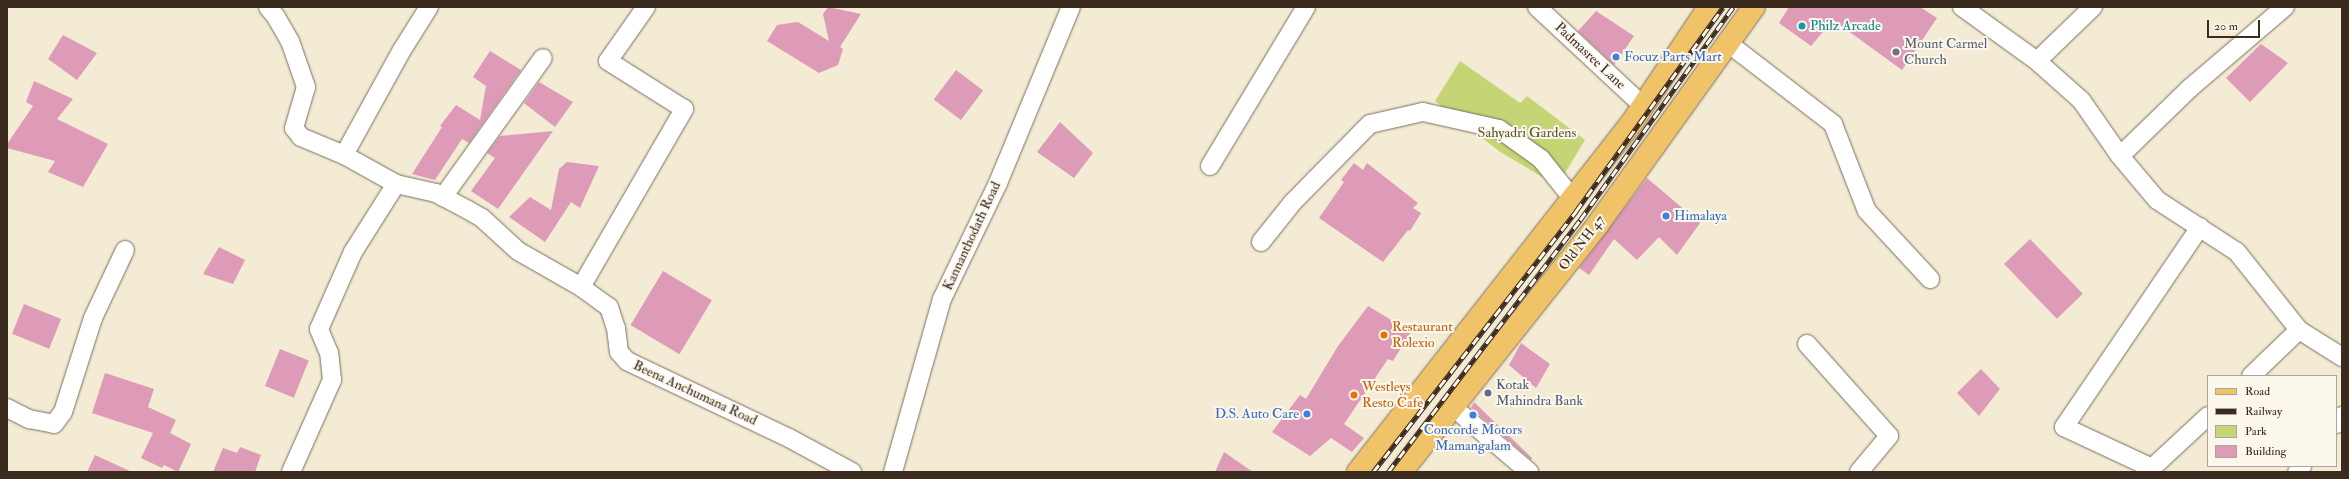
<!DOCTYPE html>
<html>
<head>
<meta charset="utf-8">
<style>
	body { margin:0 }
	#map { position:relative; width:2349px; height:479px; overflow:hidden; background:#f3ebd4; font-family:"IM FELL Double Pica",serif }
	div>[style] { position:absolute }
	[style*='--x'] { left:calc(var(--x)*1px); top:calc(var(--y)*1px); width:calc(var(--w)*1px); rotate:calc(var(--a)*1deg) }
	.green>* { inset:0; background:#c5d475 }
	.building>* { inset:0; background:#dd9bb7; transform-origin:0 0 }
	.roads { filter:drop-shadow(0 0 1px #7b6e5e) drop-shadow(0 0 1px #7b6e5e) }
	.minor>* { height:18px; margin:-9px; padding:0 9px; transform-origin:9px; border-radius:9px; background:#fff }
	.major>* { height:22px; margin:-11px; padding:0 11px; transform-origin:11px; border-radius:11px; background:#f0c369 }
	.rail>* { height:4.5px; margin-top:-2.25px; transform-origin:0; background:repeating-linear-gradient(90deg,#fbf7ec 0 9px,#3b2a1e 0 18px); box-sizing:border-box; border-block:1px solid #3b2a1e }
	.dots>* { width:11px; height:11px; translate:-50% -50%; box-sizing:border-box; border:2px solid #fbf7ec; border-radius:50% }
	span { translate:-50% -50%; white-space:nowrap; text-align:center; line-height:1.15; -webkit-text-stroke:4px #fbf7ec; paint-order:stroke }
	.culture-label { font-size:14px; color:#0d838f }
	.left { translate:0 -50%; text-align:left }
	.worship-label { font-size:14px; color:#5b616d }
	.street-label { font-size:14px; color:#3b2a1e }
	.shop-label { font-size:14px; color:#366cbe }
	.right { translate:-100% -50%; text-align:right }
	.park-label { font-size:14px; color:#5e5434 }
	.food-label { font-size:14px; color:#c56008 }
	.service-label { font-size:14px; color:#4e5e75 }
	.frame { position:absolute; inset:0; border:8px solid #3b2a1e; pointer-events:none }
	.legend { position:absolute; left:2207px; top:375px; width:130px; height:92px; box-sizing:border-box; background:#fbf7ec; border:1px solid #aea59a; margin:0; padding:5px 7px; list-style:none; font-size:12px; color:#3b2a1e }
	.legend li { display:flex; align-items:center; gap:8px; height:20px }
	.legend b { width:20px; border:1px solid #aea59a }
	.scale { position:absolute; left:2207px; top:20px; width:53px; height:18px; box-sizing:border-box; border:2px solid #3b2a1e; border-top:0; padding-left:5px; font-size:12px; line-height:14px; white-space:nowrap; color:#3b2a1e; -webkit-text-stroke:3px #fbf7ec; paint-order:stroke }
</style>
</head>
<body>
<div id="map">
	<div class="green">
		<i style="clip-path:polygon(1460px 61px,1520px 103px,1527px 96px,1585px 140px,1557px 186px,1499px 151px,1435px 101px)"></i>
	</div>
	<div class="building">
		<i style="clip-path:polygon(828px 7px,861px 14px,840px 47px,843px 49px,838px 65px,819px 73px,767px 41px,777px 25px,798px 22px,829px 41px,823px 14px)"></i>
		<i style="clip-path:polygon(1789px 7px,1920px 7px,1937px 18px,1902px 70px,1833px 20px,1811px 46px,1779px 23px)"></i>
		<i style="clip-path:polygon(1596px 11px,1634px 36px,1614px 65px,1578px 31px)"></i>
		<i style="clip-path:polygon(63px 35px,97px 53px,77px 80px,48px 59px)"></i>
		<i style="clip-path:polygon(2261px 44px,2288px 63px,2250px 102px,2226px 78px)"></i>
		<i style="clip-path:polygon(490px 51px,521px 70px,469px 143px,462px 139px,435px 180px,412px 174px,442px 127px,440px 126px,456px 105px,480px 120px,486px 86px,473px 77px)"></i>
		<i style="left:956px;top:70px;width:34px;height:37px;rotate:37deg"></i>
		<i style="clip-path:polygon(34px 81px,73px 99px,57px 119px,108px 144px,83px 187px,48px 172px,55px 161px,7px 148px,7px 144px,33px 106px,26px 102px)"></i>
		<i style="clip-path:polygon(539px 82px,573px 102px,555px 127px,524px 103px)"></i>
		<i style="clip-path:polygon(1060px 122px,1093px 153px,1074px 178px,1037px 152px)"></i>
		<i style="clip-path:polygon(553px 131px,498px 209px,471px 191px,495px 158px,487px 153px,500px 136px)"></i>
		<i style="clip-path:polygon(567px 162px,599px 166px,580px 208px,571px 202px,545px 242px,509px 217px,530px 197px,551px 210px,559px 169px)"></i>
		<i style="clip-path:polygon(1354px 163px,1363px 170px,1367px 163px,1418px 203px,1413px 208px,1421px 213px,1410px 231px,1408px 230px,1383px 262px,1319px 218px,1344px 182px,1341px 180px)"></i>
		<i style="clip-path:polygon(1647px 178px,1700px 223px,1677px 255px,1659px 237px,1637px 260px,1614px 239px,1589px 275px,1579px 268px)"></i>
		<i style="left:2030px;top:239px;width:76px;height:36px;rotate:46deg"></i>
		<i style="clip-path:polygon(219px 247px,245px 260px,233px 284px,203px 274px)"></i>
		<i style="left:663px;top:271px;width:57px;height:63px;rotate:31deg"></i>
		<i style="left:24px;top:304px;width:40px;height:32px;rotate:22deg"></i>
		<i style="clip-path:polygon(1368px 306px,1411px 332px,1393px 361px,1388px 359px,1344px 424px,1364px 438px,1352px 452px,1331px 438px,1310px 456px,1272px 432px,1300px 395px,1306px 399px,1338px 346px)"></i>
		<i style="clip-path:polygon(1521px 343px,1550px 364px,1536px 388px,1509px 365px)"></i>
		<i style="left:280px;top:349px;width:31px;height:40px;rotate:22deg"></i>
		<i style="clip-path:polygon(1981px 369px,2000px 389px,1979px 416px,1957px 393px)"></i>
		<i style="clip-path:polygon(105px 373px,154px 389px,148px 407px,176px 420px,170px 433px,191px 444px,178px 472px,164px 465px,162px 468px,141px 458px,153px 433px,92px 413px)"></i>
		<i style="clip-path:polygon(1474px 402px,1532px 458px,1531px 460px,1471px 408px)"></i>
		<i style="clip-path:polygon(240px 447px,261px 455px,255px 472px,213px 472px,223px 448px,237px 453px)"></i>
		<i style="clip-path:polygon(1224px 452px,1253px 472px,1215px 472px)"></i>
		<i style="clip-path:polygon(95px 455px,132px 472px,87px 472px)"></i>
	</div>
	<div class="roads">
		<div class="minor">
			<i style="--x:268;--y:7;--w:13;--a:51"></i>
			<i style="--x:276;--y:17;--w:28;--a:60"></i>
			<i style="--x:290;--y:41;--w:49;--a:70.8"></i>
			<i style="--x:306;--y:87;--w:43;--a:106.3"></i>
			<i style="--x:294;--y:128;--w:11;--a:52"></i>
			<i style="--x:301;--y:137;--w:47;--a:22.7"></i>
			<i style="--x:344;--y:155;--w:60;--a:29.1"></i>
			<i style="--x:396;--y:184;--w:41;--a:12.7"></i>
			<i style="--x:436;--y:193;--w:36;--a:28"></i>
			<i style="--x:468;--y:210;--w:16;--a:30"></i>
			<i style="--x:482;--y:218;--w:49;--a:42.5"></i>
			<i style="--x:518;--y:251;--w:73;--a:29.7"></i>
			<i style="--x:581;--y:287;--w:34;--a:36"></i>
			<i style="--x:609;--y:307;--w:22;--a:72"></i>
			<i style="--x:616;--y:328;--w:24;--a:83"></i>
			<i style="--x:619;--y:352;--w:12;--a:48"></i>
			<i style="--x:627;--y:361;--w:179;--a:25.4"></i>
			<i style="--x:789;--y:438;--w:72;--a:28.4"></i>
			<i style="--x:1537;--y:7;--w:145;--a:43"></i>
			<i style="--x:1962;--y:7;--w:92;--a:35.8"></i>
			<i style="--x:2037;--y:61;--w:59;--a:41.6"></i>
			<i style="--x:2081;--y:100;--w:68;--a:55.1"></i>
			<i style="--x:2120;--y:156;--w:57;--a:49.9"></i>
			<i style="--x:2157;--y:200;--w:95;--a:33"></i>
			<i style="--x:2237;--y:252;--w:100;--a:51.5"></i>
			<i style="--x:2299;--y:330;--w:51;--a:32.1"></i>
			<i style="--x:1728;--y:43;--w:133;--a:37.6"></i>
			<i style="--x:1833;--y:124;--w:93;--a:68.7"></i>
			<i style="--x:1867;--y:211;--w:93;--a:47.2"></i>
			<i style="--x:2037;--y:61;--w:78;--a:-44"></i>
			<i style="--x:344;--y:155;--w:120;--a:-61.1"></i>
			<i style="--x:402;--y:50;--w:51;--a:-57.9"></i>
			<i style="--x:2120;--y:156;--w:98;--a:-44.2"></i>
			<i style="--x:2190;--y:88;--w:125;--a:-40.5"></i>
			<i style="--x:1210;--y:166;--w:186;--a:-58.9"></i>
			<i style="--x:443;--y:197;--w:171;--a:-54.3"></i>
			<i style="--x:2200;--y:227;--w:242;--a:124.2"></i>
			<i style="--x:2064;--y:427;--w:97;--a:25"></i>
			<i style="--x:2152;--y:468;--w:76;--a:-42.9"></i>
			<i style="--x:1261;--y:242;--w:51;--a:-51.3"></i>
			<i style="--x:1293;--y:202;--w:110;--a:-45.4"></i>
			<i style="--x:1370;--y:124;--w:54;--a:-12.8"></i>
			<i style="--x:1423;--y:112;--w:78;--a:12.6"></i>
			<i style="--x:1499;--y:129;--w:52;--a:35.5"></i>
			<i style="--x:1541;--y:159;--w:51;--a:51.3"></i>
			<i style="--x:581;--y:287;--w:206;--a:-59.9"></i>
			<i style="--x:684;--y:109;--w:90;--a:-147.7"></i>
			<i style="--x:608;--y:61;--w:66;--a:-54.9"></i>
			<i style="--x:1807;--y:344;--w:123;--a:48.3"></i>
			<i style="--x:1889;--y:436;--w:47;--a:129.8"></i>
			<i style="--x:2251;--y:376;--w:66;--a:-43.8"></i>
			<i style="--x:1453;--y:407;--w:100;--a:40.5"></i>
			<i style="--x:7;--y:408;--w:25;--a:27"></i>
			<i style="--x:29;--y:419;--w:25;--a:11"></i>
			<i style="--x:54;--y:424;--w:15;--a:-53"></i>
			<i style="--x:63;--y:412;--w:99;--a:-72.3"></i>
			<i style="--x:93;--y:318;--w:75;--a:-64.8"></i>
			<i style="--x:2336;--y:424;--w:10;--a:-53"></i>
			<i style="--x:291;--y:472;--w:101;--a:-66"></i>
			<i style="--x:332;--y:380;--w:27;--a:-96"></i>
			<i style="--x:329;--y:353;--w:26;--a:-113"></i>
			<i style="--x:319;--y:329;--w:84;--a:-66.2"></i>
			<i style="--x:353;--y:252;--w:80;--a:-57.7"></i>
			<i style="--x:893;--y:472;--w:180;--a:-74.2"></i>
			<i style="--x:942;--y:299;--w:129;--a:-64.2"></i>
			<i style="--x:998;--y:183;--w:191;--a:-67.5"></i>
			<i style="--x:2297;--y:472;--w:8;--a:-50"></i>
		</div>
		<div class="major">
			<i style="--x:1358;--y:472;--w:446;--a:-51.9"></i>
			<i style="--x:1633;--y:121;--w:137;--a:-56.3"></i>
			<i style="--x:1401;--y:472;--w:317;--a:-51.5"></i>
			<i style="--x:1598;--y:224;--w:267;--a:-54.3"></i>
		</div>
	</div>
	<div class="rail">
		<i style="--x:1373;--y:472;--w:331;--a:-52.1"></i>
		<i style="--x:1576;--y:211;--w:251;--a:-54.2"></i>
		<i style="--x:1388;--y:472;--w:317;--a:-52.7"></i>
		<i style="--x:1580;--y:220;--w:262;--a:-54.3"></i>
	</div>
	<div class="dots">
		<i style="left:1802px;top:26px;background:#0f9aa8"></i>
		<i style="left:1896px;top:52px;background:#6b7280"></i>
		<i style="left:1616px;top:57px;background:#3f7fe0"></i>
		<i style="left:1666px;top:216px;background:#3f7fe0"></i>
		<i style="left:1384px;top:335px;background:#e8710a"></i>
		<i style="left:1488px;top:393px;background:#5c6f8a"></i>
		<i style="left:1354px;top:395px;background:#e8710a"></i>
		<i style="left:1307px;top:414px;background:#3f7fe0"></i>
		<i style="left:1473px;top:415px;background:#3f7fe0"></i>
	</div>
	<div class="culture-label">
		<span class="left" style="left:1810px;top:26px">Philz Arcade</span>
	</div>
	<div class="worship-label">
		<span class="left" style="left:1904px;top:52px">Mount Carmel<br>Church</span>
	</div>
	<div class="street-label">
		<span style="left:1590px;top:56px;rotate:43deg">Padmasree Lane</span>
		<span style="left:972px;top:236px;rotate:-65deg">Kannanthodath Road</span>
		<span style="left:1582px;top:243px;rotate:-52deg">Old NH 47</span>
		<span style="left:695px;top:393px;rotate:25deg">Beena Anchumana Road</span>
	</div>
	<div class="shop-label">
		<span class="left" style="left:1624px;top:57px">Focuz Parts Mart</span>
		<span class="left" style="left:1674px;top:216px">Himalaya</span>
		<span class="right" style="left:1299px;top:414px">D.S. Auto Care</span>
		<span style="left:1473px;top:438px">Concorde Motors<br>Mamangalam</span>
	</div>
	<div class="park-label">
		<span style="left:1527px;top:133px">Sahyadri Gardens</span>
	</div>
	<div class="food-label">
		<span class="left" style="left:1392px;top:335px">Restaurant<br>Rolexio</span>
		<span class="left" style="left:1362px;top:395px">Westleys<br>Resto Cafe</span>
	</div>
	<div class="service-label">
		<span class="left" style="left:1496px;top:393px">Kotak<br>Mahindra Bank</span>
	</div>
	<div class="frame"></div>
	<ul class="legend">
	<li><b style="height:5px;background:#f0c369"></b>Road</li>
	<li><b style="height:5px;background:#3b2a1e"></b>Railway</li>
	<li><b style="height:11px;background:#c5d475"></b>Park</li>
	<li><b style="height:11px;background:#dd9bb7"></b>Building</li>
	</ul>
	<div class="scale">20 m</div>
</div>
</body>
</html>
